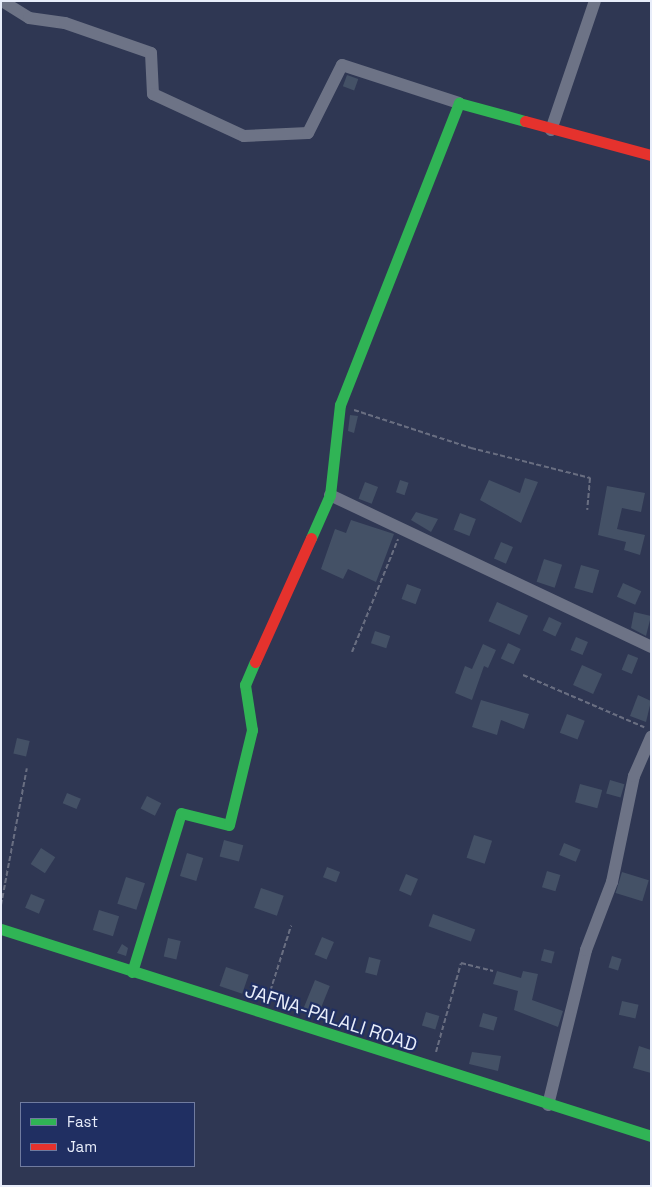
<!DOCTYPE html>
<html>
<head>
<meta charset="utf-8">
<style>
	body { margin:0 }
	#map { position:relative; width:652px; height:1187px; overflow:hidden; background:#2f3753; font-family:"Space Grotesk",sans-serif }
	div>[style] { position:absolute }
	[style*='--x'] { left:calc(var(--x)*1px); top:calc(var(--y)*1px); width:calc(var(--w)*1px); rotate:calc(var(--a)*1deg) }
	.building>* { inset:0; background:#445166; transform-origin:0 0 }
	.path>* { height:2px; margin-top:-1px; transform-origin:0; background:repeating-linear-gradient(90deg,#696e81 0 5px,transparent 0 7.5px) }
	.street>* { height:12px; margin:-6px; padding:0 6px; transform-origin:6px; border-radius:6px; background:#6d7386 }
	.fast>* { height:11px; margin:-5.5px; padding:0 5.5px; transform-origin:5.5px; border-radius:5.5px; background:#30b455 }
	.jam>* { height:11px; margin:-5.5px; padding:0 5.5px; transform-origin:5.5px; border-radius:5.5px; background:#e5322d }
	span { translate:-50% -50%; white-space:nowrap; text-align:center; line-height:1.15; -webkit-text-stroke:4.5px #202f62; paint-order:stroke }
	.street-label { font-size:19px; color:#e8edfa }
	.frame { position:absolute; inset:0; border:2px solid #e8edfa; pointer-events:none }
	.legend { position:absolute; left:20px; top:1102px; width:175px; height:65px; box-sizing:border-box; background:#202f62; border:1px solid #707b9f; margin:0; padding:6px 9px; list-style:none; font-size:15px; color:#e8edfa }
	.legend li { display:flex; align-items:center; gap:10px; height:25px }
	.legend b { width:25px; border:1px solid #707b9f }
</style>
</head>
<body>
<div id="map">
	<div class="building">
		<i style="left:347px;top:75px;width:12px;height:12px;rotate:20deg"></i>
		<i style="clip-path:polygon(350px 415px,358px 416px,354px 433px,348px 431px)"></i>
		<i style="clip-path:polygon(525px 478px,538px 482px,521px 523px,480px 500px,489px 480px,520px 493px)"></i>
		<i style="left:400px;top:480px;width:9px;height:13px;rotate:18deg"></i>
		<i style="left:365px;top:482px;width:14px;height:18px;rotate:21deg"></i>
		<i style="clip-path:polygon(607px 486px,645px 493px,641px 512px,622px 508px,617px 529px,645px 535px,640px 555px,624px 550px,626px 542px,598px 535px)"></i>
		<i style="clip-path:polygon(416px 512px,438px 519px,431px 532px,411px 520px)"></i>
		<i style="left:460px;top:513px;width:17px;height:18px;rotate:21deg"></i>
		<i style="clip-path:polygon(351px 520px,394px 534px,376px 582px,348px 569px,343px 579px,321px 569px,335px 529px,346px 533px)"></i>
		<i style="left:501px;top:542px;width:13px;height:18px;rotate:23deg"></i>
		<i style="left:544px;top:559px;width:19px;height:24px;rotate:18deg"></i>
		<i style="left:581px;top:565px;width:19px;height:24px;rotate:16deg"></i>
		<i style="left:623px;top:583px;width:20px;height:15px;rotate:24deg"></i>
		<i style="left:407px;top:584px;width:15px;height:16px;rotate:20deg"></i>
		<i style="left:497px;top:602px;width:34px;height:21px;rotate:24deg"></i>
		<i style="clip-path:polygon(634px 612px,651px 616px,646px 636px,631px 628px)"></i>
		<i style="left:549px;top:617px;width:14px;height:15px;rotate:25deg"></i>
		<i style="left:375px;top:631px;width:16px;height:13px;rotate:18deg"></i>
		<i style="left:576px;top:637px;width:13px;height:14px;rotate:23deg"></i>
		<i style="left:508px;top:643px;width:14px;height:17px;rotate:25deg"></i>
		<i style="clip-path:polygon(483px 644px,496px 650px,488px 668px,484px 666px,472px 700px,455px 693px,465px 666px,472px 669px)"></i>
		<i style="left:628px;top:654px;width:11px;height:17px;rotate:22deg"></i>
		<i style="left:582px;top:665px;width:22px;height:22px;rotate:24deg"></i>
		<i style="clip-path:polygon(638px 695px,651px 701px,646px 722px,630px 716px)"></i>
		<i style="clip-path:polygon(481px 700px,529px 714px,524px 729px,501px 720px,497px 735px,472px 727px)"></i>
		<i style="left:567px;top:714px;width:19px;height:20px;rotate:21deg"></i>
		<i style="left:17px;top:738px;width:13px;height:16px;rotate:13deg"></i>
		<i style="left:610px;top:780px;width:15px;height:14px;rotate:16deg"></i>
		<i style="left:580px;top:784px;width:23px;height:19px;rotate:15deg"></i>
		<i style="left:67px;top:793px;width:15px;height:11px;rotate:23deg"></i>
		<i style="left:147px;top:796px;width:16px;height:14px;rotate:27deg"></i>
		<i style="left:474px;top:835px;width:19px;height:24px;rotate:18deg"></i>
		<i style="left:224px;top:840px;width:20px;height:17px;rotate:15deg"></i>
		<i style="left:564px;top:843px;width:18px;height:13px;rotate:22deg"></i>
		<i style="left:41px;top:848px;width:17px;height:19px;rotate:33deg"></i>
		<i style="left:187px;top:853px;width:17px;height:24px;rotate:17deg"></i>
		<i style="left:327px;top:867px;width:14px;height:11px;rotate:21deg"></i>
		<i style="left:547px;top:871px;width:14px;height:17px;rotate:17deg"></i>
		<i style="left:622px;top:872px;width:28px;height:22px;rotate:17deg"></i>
		<i style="left:406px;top:874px;width:13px;height:18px;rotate:23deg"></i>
		<i style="left:126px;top:877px;width:20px;height:28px;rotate:18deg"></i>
		<i style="left:261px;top:888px;width:24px;height:21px;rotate:19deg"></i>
		<i style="left:31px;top:894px;width:15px;height:15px;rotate:23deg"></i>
		<i style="left:99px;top:910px;width:21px;height:21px;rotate:17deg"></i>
		<i style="left:433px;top:914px;width:45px;height:13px;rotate:20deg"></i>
		<i style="left:322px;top:937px;width:13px;height:19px;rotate:23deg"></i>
		<i style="left:168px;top:938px;width:13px;height:19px;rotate:13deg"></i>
		<i style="clip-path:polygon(122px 944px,128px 948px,126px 956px,117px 953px)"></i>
		<i style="left:544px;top:949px;width:11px;height:12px;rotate:15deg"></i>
		<i style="left:612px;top:956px;width:10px;height:12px;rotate:17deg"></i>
		<i style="left:369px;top:957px;width:12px;height:16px;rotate:14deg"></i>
		<i style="left:226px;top:967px;width:24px;height:20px;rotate:19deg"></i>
		<i style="clip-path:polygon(497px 971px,521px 978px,523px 971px,538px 974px,532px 1000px,563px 1011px,558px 1027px,514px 1010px,518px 991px,493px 984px)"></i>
		<i style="left:315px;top:980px;width:16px;height:30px;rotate:22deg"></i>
		<i style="left:622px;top:1001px;width:17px;height:14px;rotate:13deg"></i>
		<i style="left:426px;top:1012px;width:14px;height:14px;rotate:17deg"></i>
		<i style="left:483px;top:1013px;width:15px;height:14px;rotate:16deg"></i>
		<i style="clip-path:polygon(639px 1046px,651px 1050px,651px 1073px,633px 1068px)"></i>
		<i style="clip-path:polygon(472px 1052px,501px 1056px,498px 1071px,469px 1064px)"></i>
	</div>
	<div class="path">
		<i style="--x:354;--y:410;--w:123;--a:18"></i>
		<i style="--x:471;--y:448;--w:123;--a:14.1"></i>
		<i style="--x:590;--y:478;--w:32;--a:95"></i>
		<i style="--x:352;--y:652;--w:122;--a:-67.8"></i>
		<i style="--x:523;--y:675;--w:132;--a:23.3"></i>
		<i style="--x:1;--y:905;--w:139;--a:-79.3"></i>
		<i style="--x:268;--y:998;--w:76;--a:-72.3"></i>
		<i style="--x:436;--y:1052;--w:92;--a:-74.3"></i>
		<i style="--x:461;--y:963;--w:33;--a:14"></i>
	</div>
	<div class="street">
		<i style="--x:2;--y:1;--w:32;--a:32"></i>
		<i style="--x:29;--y:18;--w:36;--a:8"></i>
		<i style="--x:65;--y:23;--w:91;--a:19.2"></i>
		<i style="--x:151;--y:53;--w:41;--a:87.2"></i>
		<i style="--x:153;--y:94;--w:100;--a:24.8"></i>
		<i style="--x:244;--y:136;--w:64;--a:-2.7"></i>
		<i style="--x:308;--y:133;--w:76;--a:-63.4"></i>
		<i style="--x:342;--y:65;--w:123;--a:18"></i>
		<i style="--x:551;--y:130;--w:136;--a:-71.2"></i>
		<i style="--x:330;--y:495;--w:355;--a:25.3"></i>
		<i style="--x:548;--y:1105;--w:160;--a:-76.2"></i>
		<i style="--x:586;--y:950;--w:73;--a:-69.1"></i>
		<i style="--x:612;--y:882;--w:108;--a:-78.3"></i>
		<i style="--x:634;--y:776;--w:43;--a:-66.4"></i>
	</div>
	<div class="fast">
		<i style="--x:311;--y:538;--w:47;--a:-66.2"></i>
		<i style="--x:330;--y:495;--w:91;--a:-83.7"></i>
		<i style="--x:340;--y:405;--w:325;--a:-68.5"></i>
		<i style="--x:459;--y:103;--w:68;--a:15.3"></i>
		<i style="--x:1;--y:929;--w:682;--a:17.66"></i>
		<i style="--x:132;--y:972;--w:166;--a:-72.9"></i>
		<i style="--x:181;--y:813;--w:49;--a:14"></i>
		<i style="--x:229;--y:825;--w:98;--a:-76.4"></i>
		<i style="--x:252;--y:730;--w:46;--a:-98.8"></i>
		<i style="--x:245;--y:685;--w:25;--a:-67"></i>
	</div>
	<div class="jam">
		<i style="--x:525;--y:121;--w:131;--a:15.1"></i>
		<i style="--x:255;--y:662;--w:136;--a:-65.7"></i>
	</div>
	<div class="street-label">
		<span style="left:331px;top:1018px;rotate:18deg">JAFNA-PALALI ROAD</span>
	</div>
	<div class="frame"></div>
	<ul class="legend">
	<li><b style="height:6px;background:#30b455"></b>Fast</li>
	<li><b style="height:6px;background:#e5322d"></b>Jam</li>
	</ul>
</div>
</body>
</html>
